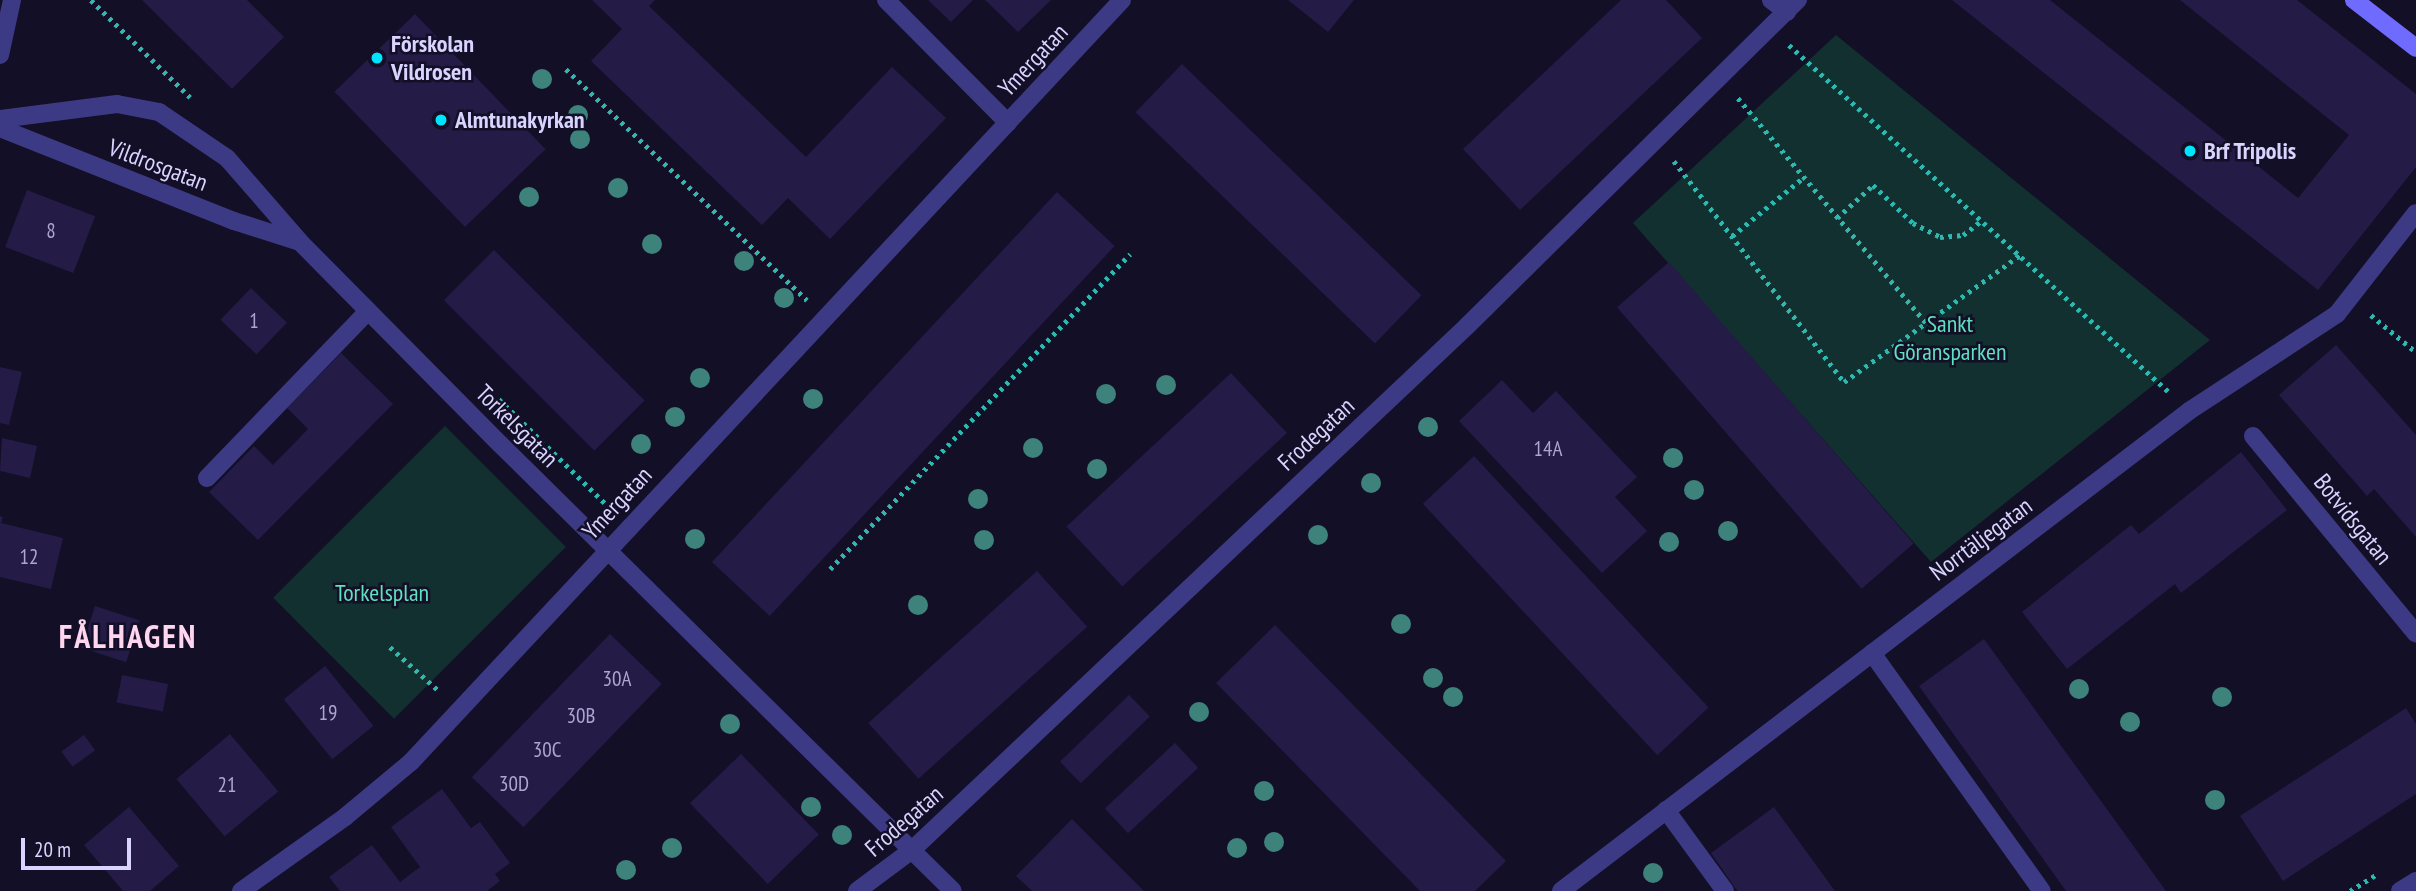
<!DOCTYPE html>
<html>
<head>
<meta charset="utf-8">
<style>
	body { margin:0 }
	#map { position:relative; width:2416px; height:891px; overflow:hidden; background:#130f26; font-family:"PT Sans Narrow",sans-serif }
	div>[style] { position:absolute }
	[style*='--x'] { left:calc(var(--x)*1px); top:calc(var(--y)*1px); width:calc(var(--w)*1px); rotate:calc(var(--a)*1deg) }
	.green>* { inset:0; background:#12302f; transform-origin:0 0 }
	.building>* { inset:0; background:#241b47; transform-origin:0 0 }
	.path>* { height:4.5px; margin-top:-2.25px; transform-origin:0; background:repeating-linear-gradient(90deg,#2fb8b0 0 3.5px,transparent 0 8.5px) }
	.service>* { height:18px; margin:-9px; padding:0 9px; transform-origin:9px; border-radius:9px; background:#3d3a85 }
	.minor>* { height:18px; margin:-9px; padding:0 9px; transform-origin:9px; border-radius:9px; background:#3d3a85 }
	.secondary>* { height:18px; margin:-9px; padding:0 9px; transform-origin:9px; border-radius:9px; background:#6f6bff }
	.trees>* { width:20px; height:20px; margin:-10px; border-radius:50%; background:#3d827b }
	.dots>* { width:19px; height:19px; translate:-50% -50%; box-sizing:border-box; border:4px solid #130f26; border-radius:50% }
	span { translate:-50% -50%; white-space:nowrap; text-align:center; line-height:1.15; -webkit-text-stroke:5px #130f26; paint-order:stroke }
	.number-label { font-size:21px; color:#aca6d1 }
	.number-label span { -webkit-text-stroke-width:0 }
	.poi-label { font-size:24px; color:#d9d4ff; font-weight:700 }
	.left { translate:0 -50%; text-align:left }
	.street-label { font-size:24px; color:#d9d4ff }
	.park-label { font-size:24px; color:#5fe0c0 }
	.district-label { font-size:32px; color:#ffd6f0; font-weight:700; letter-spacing:2px }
	.scale { position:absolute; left:21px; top:838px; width:110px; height:32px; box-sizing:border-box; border:4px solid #d9d4ff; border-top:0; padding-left:9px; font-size:21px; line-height:24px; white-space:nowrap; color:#d9d4ff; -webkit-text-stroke:5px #130f26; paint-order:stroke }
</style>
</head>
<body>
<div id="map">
	<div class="green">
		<i style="clip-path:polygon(1836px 35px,2210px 340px,1931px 562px,1633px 223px)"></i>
		<i style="left:445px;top:426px;width:171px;height:243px;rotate:45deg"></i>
	</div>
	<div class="building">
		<i style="clip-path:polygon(142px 0,247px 0,284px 37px,232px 89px)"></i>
		<i style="clip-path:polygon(592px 0,655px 0,649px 6px,806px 157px,892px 67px,946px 118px,830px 239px,788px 198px,762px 225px,591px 61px,622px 29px)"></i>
		<i style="clip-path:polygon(928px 0,973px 0,951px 22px)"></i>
		<i style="clip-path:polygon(985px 0,1051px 0,1018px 32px)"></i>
		<i style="clip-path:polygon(1288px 0,1354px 0,1328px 32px)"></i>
		<i style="clip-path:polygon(1621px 0,1666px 0,1702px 38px,1520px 210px,1463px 149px)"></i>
		<i style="clip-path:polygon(1952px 0,2050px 0,2298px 198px,2349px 135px,2180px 0,2297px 0,2416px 94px,2416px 167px,2318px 290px)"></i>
		<i style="left:415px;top:14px;width:188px;height:112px;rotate:46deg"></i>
		<i style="left:1182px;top:64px;width:333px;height:67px;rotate:44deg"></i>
		<i style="left:27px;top:190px;width:73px;height:61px;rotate:21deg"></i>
		<i style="left:1057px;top:192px;width:79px;height:506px;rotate:43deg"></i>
		<i style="left:494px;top:250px;width:213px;height:71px;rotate:45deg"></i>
		<i style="left:1669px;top:262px;width:373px;height:69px;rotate:49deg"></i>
		<i style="left:251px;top:288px;width:50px;height:44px;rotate:44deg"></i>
		<i style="clip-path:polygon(2336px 345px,2416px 435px,2416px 537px,2374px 489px,2367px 496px,2279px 395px)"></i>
		<i style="clip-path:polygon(341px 353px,393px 404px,258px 540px,209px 492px,254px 446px,273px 465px,308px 429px,287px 408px)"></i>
		<i style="clip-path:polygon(0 367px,22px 372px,9px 425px,0 423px)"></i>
		<i style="left:1231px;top:373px;width:82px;height:225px;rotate:47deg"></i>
		<i style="clip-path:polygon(1502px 380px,1533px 413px,1556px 391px,1637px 477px,1615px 497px,1647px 531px,1602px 573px,1459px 421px)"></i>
		<i style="clip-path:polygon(2px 438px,37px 446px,30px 478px,0 471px)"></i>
		<i style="clip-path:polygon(2241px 452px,2287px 510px,2181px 593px,2175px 584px,2067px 669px,2022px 612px,2131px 525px,2139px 534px)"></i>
		<i style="left:1474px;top:456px;width:344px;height:70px;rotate:47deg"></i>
		<i style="clip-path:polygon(0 516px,3px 517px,1px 523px,63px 538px,51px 589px,0 577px)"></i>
		<i style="left:1037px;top:571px;width:75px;height:227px;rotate:48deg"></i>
		<i style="left:95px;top:606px;width:47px;height:44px;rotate:18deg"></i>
		<i style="clip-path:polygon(1275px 625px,1506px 861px,1475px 891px,1420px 891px,1216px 683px)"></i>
		<i style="left:610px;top:634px;width:72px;height:199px;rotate:44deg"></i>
		<i style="clip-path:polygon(1984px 639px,2166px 891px,2066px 891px,1919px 686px)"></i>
		<i style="left:325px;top:666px;width:77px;height:53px;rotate:51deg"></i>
		<i style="left:122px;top:675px;width:47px;height:28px;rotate:11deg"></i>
		<i style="left:1129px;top:695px;width:30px;height:96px;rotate:46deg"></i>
		<i style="clip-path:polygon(2406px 708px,2416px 724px,2416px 794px,2283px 881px,2240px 816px)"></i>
		<i style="left:230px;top:734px;width:75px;height:70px;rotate:50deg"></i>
		<i style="left:84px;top:735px;width:19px;height:28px;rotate:54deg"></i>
		<i style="left:1175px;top:743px;width:34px;height:96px;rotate:47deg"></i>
		<i style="left:741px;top:754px;width:112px;height:71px;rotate:46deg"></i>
		<i style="clip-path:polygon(442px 789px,471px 828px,480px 822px,510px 863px,495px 874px,500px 881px,487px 891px,340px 891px,329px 877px,372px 845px,400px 882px,420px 867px,391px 827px)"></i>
		<i style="clip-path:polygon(129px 807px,179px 866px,150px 891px,123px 891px,84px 845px)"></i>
		<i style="clip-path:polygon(1774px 807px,1835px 891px,1738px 891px,1735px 888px,1711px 853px)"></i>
		<i style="clip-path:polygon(1072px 819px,1144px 891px,1032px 891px,1016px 876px)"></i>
	</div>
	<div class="path">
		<i style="--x:91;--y:0;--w:139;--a:44.4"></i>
		<i style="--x:1789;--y:45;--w:516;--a:42.41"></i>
		<i style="--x:566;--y:69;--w:334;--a:43.8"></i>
		<i style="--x:1738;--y:98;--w:293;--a:50.1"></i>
		<i style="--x:1674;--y:161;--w:279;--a:52.4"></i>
		<i style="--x:1844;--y:382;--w:217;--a:-35.8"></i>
		<i style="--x:1837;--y:218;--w:49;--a:-42.5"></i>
		<i style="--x:1873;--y:185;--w:55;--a:43.5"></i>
		<i style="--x:1913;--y:223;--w:30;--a:27"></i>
		<i style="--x:1940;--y:237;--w:23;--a:-5"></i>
		<i style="--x:1963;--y:235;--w:24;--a:-38"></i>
		<i style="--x:1732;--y:236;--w:93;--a:-39.3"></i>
		<i style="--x:2371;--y:315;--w:58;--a:39.4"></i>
		<i style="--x:499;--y:399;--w:156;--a:44.5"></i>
		<i style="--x:830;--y:569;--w:435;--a:-46.4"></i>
		<i style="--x:390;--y:647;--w:66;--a:41.9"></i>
		<i style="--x:2350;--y:891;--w:32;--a:-32"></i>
	</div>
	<div class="service">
		<i style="--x:207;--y:478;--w:232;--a:-46"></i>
		<i style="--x:1872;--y:653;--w:292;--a:54.5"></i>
		<i style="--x:1666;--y:810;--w:100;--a:53.9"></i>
	</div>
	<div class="minor">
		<i style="--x:886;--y:0;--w:173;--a:45.2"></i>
		<i style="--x:1771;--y:0;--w:20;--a:37"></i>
		<i style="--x:0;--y:55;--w:56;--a:-77.7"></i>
		<i style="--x:0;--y:119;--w:118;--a:-7.3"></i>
		<i style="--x:117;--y:104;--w:43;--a:10.8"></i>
		<i style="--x:159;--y:112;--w:82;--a:34.1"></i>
		<i style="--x:227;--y:158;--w:111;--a:49"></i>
		<i style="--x:300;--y:242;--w:284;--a:45.3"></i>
		<i style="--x:500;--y:444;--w:636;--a:44.62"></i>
		<i style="--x:0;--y:128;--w:252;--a:21.7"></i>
		<i style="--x:234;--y:221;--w:69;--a:17.7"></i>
		<i style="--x:2253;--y:436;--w:256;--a:50.5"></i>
		<i style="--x:241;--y:891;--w:128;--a:-35.4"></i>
		<i style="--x:345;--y:817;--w:86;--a:-39.8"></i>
		<i style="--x:411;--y:762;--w:1042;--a:-46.98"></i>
		<i style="--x:857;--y:891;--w:69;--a:-36.7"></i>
		<i style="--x:912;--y:850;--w:763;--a:-43.35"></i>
		<i style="--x:1467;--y:326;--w:465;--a:-44.6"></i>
		<i style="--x:1561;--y:891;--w:790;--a:-37.39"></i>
		<i style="--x:2189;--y:411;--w:177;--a:-33.2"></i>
		<i style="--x:2337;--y:314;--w:128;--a:-52"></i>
		<i style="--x:2400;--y:891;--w:19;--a:-32"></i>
	</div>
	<div class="secondary">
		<i style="--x:2354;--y:0;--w:78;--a:37.7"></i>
	</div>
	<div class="trees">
		<i style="left:542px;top:79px"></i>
		<i style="left:578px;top:115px"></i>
		<i style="left:580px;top:139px"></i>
		<i style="left:618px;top:188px"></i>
		<i style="left:529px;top:197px"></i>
		<i style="left:652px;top:244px"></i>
		<i style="left:744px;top:261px"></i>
		<i style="left:784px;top:298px"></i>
		<i style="left:700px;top:378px"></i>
		<i style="left:1166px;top:385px"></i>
		<i style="left:1106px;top:394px"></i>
		<i style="left:813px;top:399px"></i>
		<i style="left:675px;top:417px"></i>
		<i style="left:1428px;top:427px"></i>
		<i style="left:641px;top:444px"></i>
		<i style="left:1033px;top:448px"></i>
		<i style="left:1673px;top:458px"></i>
		<i style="left:1097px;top:469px"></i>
		<i style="left:1371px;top:483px"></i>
		<i style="left:1694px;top:490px"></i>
		<i style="left:978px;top:499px"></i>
		<i style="left:1728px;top:531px"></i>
		<i style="left:1318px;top:535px"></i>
		<i style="left:695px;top:539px"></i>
		<i style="left:984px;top:540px"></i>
		<i style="left:1669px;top:542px"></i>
		<i style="left:918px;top:605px"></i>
		<i style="left:1401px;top:624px"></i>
		<i style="left:1433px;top:678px"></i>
		<i style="left:2079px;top:689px"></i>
		<i style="left:1453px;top:697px"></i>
		<i style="left:2222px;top:697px"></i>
		<i style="left:1199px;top:712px"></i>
		<i style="left:2130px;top:722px"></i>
		<i style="left:730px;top:724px"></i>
		<i style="left:1264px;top:791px"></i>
		<i style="left:2215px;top:800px"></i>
		<i style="left:811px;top:807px"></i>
		<i style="left:842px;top:835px"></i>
		<i style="left:1274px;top:842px"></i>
		<i style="left:672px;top:848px"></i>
		<i style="left:1237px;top:848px"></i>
		<i style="left:626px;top:870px"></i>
		<i style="left:1653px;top:873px"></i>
	</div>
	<div class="dots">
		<i style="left:377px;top:58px;background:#00e5ff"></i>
		<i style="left:441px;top:120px;background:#00e5ff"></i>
		<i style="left:2190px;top:151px;background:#00e5ff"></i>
	</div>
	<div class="number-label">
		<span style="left:51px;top:231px">8</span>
		<span style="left:254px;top:321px">1</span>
		<span style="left:1548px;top:449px">14A</span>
		<span style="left:29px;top:557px">12</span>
		<span style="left:617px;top:679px">30A</span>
		<span style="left:328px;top:713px">19</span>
		<span style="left:581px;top:716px">30B</span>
		<span style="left:547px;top:750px">30C</span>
		<span style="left:514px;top:784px">30D</span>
		<span style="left:227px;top:785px">21</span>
	</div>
	<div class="poi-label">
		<span class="left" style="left:391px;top:58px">Förskolan<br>Vildrosen</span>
		<span class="left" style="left:455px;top:120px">Almtunakyrkan</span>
		<span class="left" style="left:2204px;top:151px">Brf Tripolis</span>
	</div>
	<div class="street-label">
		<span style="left:1033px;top:60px;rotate:-47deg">Ymergatan</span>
		<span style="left:158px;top:165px;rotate:21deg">Vildrosgatan</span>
		<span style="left:517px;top:426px;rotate:45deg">Torkelsgatan</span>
		<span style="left:1316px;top:434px;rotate:-43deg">Frodegatan</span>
		<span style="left:617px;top:503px;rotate:-47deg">Ymergatan</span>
		<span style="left:2353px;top:519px;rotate:51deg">Botvidsgatan</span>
		<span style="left:1981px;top:539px;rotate:-37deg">Norrtäljegatan</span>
		<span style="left:904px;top:821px;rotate:-41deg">Frodegatan</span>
	</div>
	<div class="park-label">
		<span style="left:1950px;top:338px">Sankt<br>Göransparken</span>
		<span style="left:382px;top:593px">Torkelsplan</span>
	</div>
	<div class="district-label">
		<span style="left:128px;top:636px">FÅLHAGEN</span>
	</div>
	<div class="scale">20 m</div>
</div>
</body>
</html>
